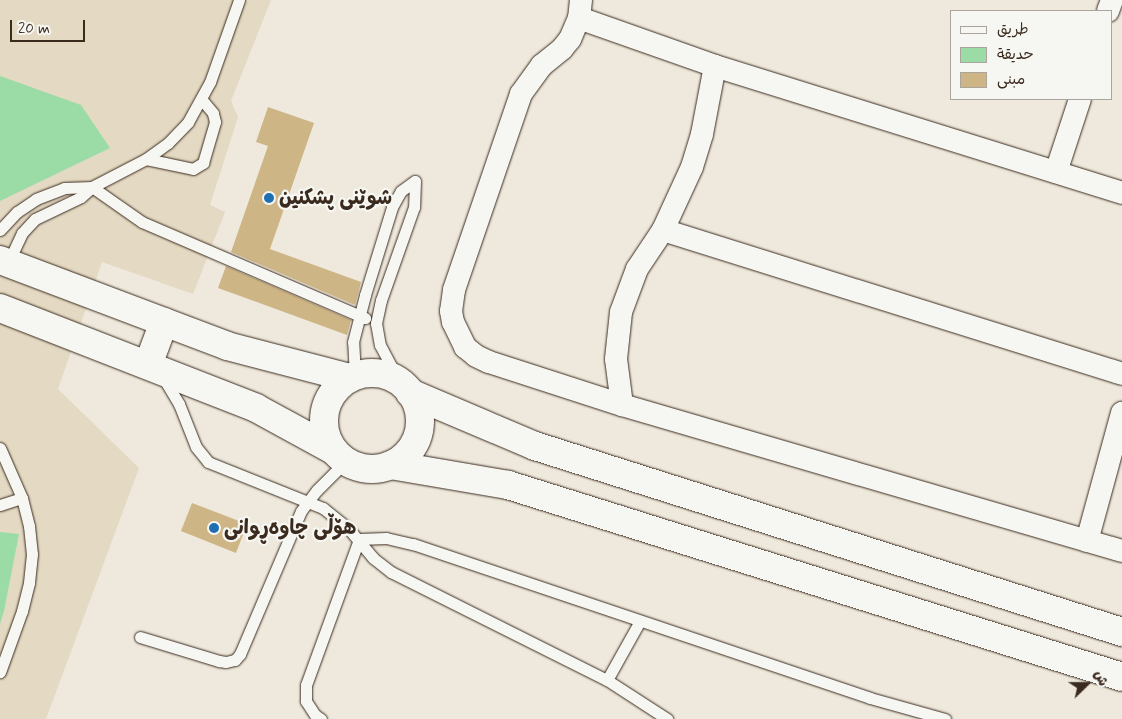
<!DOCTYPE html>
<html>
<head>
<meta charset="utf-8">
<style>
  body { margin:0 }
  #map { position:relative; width:1122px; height:719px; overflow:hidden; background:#eee9dc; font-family:Mynerve,"Playpen Sans Arabic",sans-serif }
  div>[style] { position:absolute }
  .built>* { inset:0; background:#e4d9c2 }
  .green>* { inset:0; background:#9bdca6 }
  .building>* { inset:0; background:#ceb585 }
  .roads { filter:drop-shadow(0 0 1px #3b2a1e) drop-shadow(0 0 1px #3b2a1e) }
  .service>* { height:11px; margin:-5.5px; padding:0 5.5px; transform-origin:5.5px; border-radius:5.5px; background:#f6f6f2 }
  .minor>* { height:22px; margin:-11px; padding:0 11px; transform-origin:11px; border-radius:11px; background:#f6f6f2 }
  .tertiary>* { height:28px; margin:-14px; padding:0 14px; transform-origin:14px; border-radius:14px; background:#f6f6f2 }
  .secondary>* { height:28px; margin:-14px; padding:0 14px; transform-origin:14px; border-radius:14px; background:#f6f6f2 }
  .secondary>.ring { margin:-14px; padding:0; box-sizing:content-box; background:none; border:28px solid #f6f6f2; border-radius:50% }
  .dots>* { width:14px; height:14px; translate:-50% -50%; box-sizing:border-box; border:2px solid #f6f6f2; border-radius:50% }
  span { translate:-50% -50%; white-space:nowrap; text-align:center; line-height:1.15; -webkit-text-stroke:4.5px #f6f6f2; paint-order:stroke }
  .poi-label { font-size:20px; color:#3b2a1e; font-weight:700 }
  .left { translate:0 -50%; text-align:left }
  .legend { position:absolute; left:950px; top:10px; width:162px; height:90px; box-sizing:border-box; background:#f6f6f2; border:1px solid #aba49d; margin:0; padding:6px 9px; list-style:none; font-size:15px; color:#3b2a1e }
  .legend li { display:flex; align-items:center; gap:10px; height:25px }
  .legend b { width:25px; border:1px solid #aba49d }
  .north { position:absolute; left:1062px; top:659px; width:50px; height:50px; -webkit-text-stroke:4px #f6f6f2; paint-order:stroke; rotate:68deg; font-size:14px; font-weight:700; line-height:20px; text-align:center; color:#3b2a1e }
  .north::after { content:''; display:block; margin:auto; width:18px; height:22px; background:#3b2a1e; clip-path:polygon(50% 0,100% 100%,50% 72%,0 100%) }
  .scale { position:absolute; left:10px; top:20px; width:75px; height:22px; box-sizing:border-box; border:2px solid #3b2a1e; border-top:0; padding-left:6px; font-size:15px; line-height:18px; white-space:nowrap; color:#3b2a1e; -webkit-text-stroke:4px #f6f6f2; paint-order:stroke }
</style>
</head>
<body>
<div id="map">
  <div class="built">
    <div style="clip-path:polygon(0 0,271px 0,231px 101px,238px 117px,210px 205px,225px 212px,193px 294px,102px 262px,58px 389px,139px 468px,46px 719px,0 719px)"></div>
  </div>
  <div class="green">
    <div style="clip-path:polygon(0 76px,81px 105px,110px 148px,0 201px)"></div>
    <div style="clip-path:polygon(0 532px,19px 534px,4px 611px,0 624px)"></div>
  </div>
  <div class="building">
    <div style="clip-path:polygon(268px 107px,314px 123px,270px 249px,361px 282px,355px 305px,231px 252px,268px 146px,256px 142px)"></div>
    <div style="clip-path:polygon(226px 266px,351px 320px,347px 335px,218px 288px)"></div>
    <div style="clip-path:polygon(192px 503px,247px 524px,236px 553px,181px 531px)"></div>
  </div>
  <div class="roads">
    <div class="service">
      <div style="left:146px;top:159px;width:48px;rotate:12deg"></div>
      <div style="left:193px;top:169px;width:12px;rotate:-31deg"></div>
      <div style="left:203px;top:163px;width:43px;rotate:-73.7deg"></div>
      <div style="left:215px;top:122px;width:9px;rotate:-103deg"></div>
      <div style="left:213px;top:113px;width:17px;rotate:-130deg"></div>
      <div style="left:0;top:230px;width:25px;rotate:-47deg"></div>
      <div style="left:17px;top:212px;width:23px;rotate:-34deg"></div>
      <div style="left:36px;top:199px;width:30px;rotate:-21deg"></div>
      <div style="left:64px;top:188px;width:28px;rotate:-2deg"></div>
      <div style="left:92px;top:187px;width:61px;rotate:35deg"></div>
      <div style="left:142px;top:222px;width:243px;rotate:23.3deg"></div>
      <div style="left:8px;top:263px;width:33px;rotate:-65deg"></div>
      <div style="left:22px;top:233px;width:19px;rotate:-47deg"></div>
      <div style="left:35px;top:219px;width:51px;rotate:-25.6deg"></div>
      <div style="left:81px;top:197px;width:15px;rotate:-42deg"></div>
      <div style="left:92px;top:187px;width:61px;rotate:-27.4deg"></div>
      <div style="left:146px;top:159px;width:27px;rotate:-36deg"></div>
      <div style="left:168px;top:143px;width:29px;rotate:-46deg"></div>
      <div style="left:188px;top:122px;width:46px;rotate:-61.2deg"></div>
      <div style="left:210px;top:82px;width:87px;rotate:-70.5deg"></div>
      <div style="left:355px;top:376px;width:34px;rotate:-93deg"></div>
      <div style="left:353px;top:342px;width:49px;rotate:-75.7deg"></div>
      <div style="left:365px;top:295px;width:92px;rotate:-72.9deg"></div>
      <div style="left:392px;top:207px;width:18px;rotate:-61deg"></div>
      <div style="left:401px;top:191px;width:17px;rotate:-36deg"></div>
      <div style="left:415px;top:181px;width:26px;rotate:92deg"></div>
      <div style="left:414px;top:207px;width:99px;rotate:109.5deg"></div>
      <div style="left:381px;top:300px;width:24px;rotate:102deg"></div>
      <div style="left:376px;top:323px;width:22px;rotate:80deg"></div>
      <div style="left:380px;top:345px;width:43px;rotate:62.2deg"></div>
      <div style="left:164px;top:379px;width:29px;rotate:59deg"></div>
      <div style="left:179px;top:404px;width:46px;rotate:68.4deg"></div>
      <div style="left:196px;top:447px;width:19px;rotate:51deg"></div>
      <div style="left:208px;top:462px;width:124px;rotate:21.8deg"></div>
      <div style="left:323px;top:508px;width:32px;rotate:39deg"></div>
      <div style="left:348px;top:528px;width:39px;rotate:50deg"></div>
      <div style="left:373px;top:558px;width:23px;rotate:38deg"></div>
      <div style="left:391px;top:572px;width:241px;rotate:26.6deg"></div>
      <div style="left:607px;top:680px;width:72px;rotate:33deg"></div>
      <div style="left:0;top:448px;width:55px;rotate:66.3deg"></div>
      <div style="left:22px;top:498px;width:29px;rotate:76deg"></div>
      <div style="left:29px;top:526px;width:28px;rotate:84deg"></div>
      <div style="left:32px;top:554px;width:29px;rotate:96deg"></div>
      <div style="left:29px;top:583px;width:29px;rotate:104deg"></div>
      <div style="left:22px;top:611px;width:65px;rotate:109.8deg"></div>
      <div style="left:0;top:505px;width:23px;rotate:-18deg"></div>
      <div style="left:359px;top:539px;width:27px;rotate:-2deg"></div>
      <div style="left:386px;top:538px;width:28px;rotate:13deg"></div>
      <div style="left:413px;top:544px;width:482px;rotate:18.6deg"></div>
      <div style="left:870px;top:698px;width:78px;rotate:15.6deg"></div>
      <div style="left:140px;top:637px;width:83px;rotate:16.9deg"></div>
      <div style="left:219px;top:661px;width:7px;rotate:8deg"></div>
      <div style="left:226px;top:662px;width:9px;rotate:-13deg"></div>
      <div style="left:235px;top:660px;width:8px;rotate:-50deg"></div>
      <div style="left:240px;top:654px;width:155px;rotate:-66.9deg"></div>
      <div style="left:301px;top:511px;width:26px;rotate:-53deg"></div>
      <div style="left:317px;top:490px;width:41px;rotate:-45deg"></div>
      <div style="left:607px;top:680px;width:68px;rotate:-60.8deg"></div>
      <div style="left:321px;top:719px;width:7px;rotate:-146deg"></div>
      <div style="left:315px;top:715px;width:17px;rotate:-123deg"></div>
      <div style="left:306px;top:701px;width:16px;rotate:-90deg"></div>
      <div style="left:306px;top:685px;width:155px;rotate:-70deg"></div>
    </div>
    <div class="minor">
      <div style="left:581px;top:0;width:18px;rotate:96deg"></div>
      <div style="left:579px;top:18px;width:23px;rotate:113deg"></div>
      <div style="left:570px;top:39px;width:13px;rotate:129deg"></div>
      <div style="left:562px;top:49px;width:26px;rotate:141deg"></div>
      <div style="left:542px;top:65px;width:36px;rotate:126deg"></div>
      <div style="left:521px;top:94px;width:207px;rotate:108.9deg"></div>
      <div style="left:454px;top:290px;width:21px;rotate:98deg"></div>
      <div style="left:451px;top:311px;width:11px;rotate:80deg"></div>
      <div style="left:453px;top:322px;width:28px;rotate:64deg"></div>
      <div style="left:465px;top:347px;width:14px;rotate:39deg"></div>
      <div style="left:476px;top:356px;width:14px;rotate:25deg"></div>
      <div style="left:489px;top:362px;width:140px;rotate:17.9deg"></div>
      <div style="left:622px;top:405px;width:521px;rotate:16.28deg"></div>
      <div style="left:1108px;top:11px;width:12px;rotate:-70deg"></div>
      <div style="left:579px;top:18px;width:144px;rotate:19.4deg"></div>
      <div style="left:715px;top:66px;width:426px;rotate:17.3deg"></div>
      <div style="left:1056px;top:172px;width:77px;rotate:-71.8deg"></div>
      <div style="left:663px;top:230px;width:481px;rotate:17.4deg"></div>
      <div style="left:622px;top:405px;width:46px;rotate:-97.4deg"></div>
      <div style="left:616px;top:359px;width:47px;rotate:-83.9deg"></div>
      <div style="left:621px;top:312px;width:46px;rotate:-69.6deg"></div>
      <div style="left:637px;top:269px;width:47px;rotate:-56.3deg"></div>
      <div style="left:663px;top:230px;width:69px;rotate:-65.3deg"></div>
      <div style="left:692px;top:167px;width:34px;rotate:-73deg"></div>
      <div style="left:702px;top:134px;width:69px;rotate:-79.2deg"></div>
      <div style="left:1087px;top:541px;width:133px;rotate:-74.7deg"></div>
    </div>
    <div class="tertiary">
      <div style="left:0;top:260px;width:243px;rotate:20.7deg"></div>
      <div style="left:227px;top:346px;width:127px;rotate:14.6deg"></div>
      <div style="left:0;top:308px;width:275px;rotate:21.3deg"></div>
      <div style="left:256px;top:408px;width:88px;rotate:28.6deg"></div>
      <div style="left:148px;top:365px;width:46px;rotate:-69.6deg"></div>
    </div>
    <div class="secondary">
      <div class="ring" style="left:324px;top:373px;width:68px;height:68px"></div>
      <div style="left:410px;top:393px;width:136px;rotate:23deg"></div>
      <div style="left:535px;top:446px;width:616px;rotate:17.58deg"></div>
      <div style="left:391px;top:465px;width:119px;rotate:9.7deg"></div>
      <div style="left:508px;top:485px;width:643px;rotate:17.36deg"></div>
    </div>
  </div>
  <div class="dots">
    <div style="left:269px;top:198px;background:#1f6fb2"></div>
    <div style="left:214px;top:528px;background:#1f6fb2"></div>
  </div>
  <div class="poi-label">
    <span class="left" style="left:279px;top:198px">شوێنی پشکنین</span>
    <span class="left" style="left:224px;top:528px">هۆڵی چاوەڕوانی</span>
  </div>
  <ul class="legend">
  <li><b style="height:6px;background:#f6f6f2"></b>طريق</li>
  <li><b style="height:14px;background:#9bdca6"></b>حديقة</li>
  <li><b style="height:14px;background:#ceb585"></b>مبنى</li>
  </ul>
  <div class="north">ش</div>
  <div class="scale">20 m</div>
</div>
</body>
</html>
